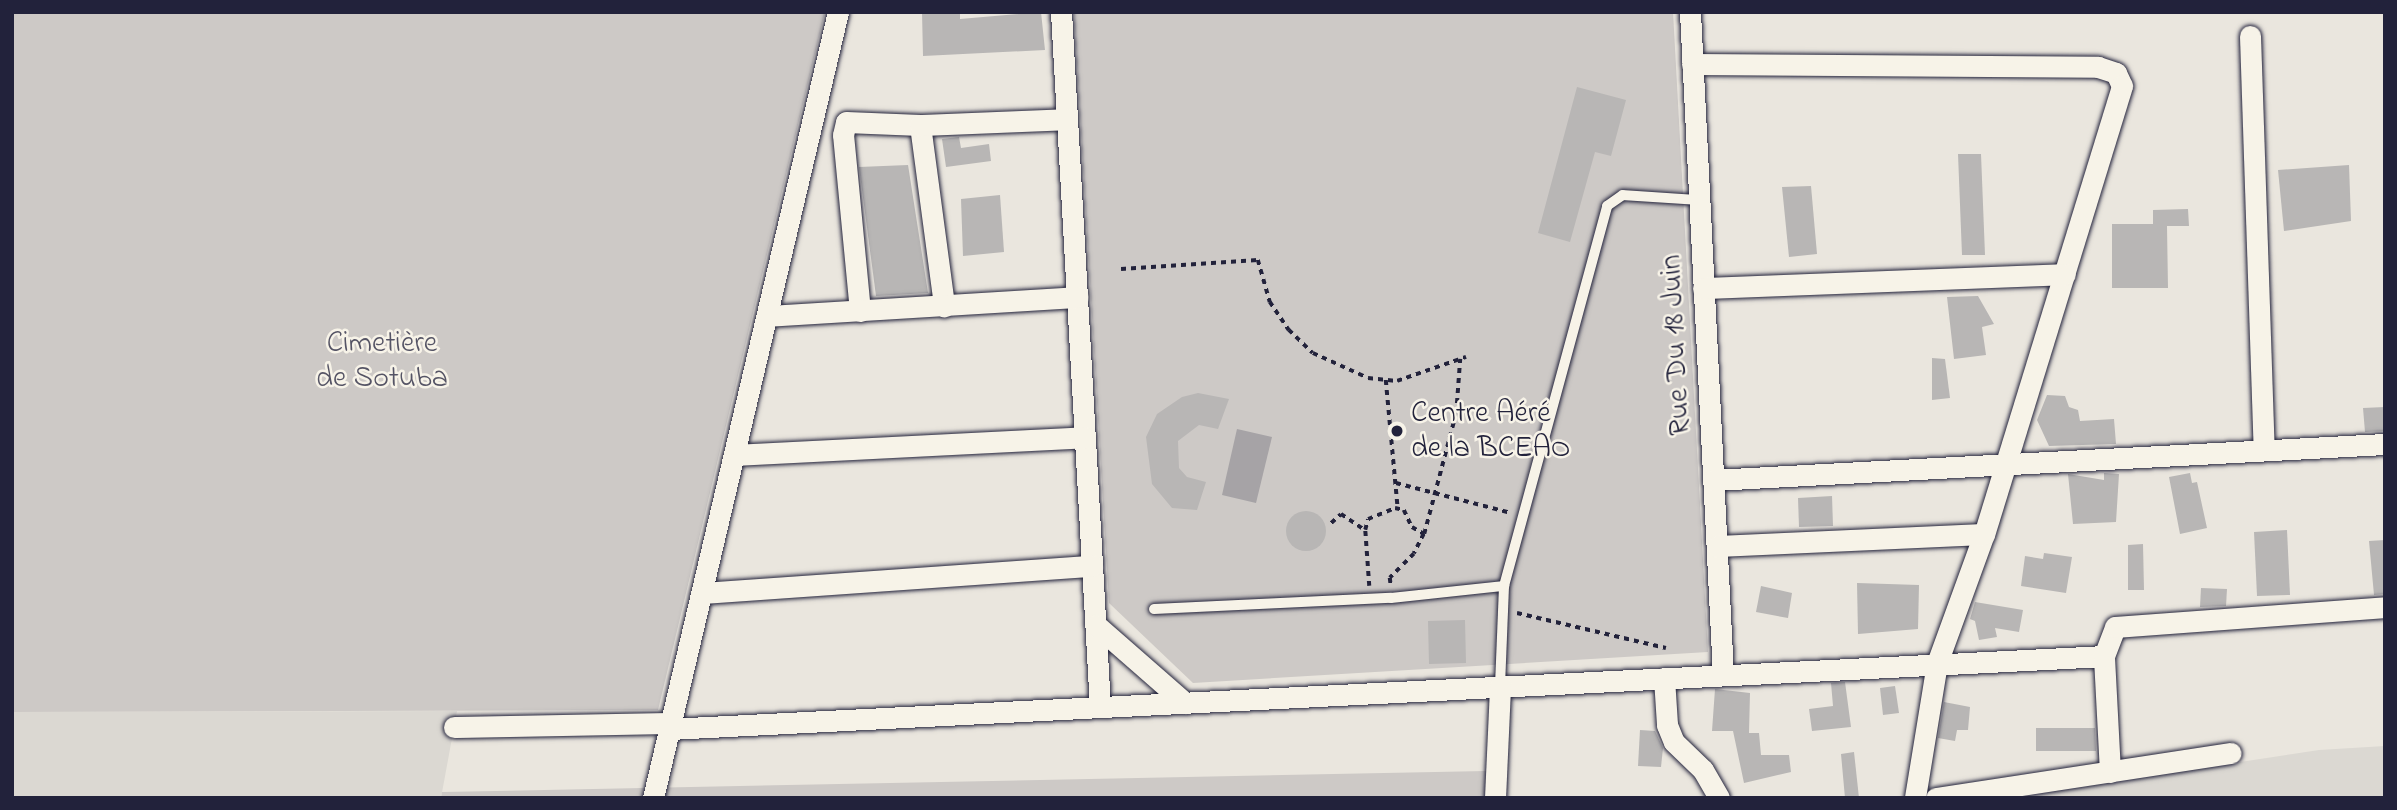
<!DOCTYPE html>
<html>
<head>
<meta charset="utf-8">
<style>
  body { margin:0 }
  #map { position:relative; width:2397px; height:810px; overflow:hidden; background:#eae6de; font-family:"Indie Flower",sans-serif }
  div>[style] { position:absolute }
  .built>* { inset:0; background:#dbd8d2 }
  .green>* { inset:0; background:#cdc9c6 }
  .water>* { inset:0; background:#a6a3a6 }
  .building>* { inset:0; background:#b8b6b5 }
  .round { border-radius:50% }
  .path>* { height:3.5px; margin-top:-1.75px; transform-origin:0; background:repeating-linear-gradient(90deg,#22223b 0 5px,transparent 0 10px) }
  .roads { filter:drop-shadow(0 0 2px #22223b) drop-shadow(0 0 2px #22223b) }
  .service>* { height:10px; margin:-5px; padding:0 5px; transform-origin:5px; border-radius:5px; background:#f7f3e8 }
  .minor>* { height:21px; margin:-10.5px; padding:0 10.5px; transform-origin:10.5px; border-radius:10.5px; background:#f7f3e8 }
  .dots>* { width:19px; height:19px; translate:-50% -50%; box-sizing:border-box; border:4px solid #f7f3e8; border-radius:50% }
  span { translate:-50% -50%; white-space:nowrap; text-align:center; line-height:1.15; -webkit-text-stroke:5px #f7f3e8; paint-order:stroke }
  .park-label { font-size:30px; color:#555465 }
  .street-label { font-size:30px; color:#22223b }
  .poi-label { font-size:30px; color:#22223b }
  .left { translate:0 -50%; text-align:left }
  .frame { position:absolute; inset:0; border:14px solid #22223b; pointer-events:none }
</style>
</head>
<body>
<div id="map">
  <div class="built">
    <div style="clip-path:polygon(457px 711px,441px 798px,12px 798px,12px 712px)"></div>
    <div style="clip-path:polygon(2385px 746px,2385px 798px,2004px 798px,2319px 750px)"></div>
  </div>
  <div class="green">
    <div style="clip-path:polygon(12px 12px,825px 12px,658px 710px,12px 712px)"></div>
    <div style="clip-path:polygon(1074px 12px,1673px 12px,1708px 652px,1193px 683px,1109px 603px)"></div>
    <div style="clip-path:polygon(1486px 771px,1486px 798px,441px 798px,442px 792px)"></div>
  </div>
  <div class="water">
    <div style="clip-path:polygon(1237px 429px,1272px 437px,1256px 503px,1222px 495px)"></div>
  </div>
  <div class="building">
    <div style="clip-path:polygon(922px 12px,960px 12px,960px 19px,1041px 12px,1045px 50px,923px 56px)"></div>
    <div style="clip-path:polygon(1577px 87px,1626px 100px,1611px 156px,1595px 152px,1570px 242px,1538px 233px)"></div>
    <div style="clip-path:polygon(959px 137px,961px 148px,989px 144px,991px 161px,946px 167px,942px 139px)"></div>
    <div style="clip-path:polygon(1958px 154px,1981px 154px,1985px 255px,1962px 255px)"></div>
    <div style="clip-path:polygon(908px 165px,928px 293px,876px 296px,859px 167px)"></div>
    <div style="clip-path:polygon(2349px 165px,2351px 221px,2284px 231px,2278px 170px)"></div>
    <div style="clip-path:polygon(1811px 186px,1817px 254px,1789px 257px,1782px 187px)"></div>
    <div style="clip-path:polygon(1000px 195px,1004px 252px,963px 256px,961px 199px)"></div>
    <div style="clip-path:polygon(2188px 209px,2189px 226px,2167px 226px,2168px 288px,2112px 288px,2112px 224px,2153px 224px,2153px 210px)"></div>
    <div style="clip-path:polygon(1978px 296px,1994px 324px,1982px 327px,1986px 355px,1954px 359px,1947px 297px)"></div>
    <div style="clip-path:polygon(1932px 358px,1945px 359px,1950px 398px,1932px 400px)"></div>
    <div style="clip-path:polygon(1198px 393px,1229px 399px,1218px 429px,1199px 425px,1178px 441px,1179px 468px,1187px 477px,1206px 482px,1197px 510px,1172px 508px,1152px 484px,1146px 437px,1157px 414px,1182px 397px)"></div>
    <div style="clip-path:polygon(2047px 395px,2065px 396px,2069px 407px,2078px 410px,2080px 421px,2114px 419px,2116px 444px,2049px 446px,2037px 420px)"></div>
    <div style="clip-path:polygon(2385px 407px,2385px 431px,2365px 432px,2363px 408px)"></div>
    <div style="clip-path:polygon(2104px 473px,2119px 474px,2116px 522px,2073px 524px,2068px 474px,2104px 480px)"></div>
    <div style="clip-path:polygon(2190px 473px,2192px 483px,2197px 482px,2207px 528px,2180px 534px,2169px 477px)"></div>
    <div style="clip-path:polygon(1832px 496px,1833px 526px,1799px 527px,1798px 498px)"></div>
    <div class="round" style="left:1286px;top:511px;width:40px;height:40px"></div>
    <div style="clip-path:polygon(2287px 530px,2290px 595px,2257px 596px,2254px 532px)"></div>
    <div style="clip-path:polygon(2385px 540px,2385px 594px,2374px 595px,2369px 541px)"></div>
    <div style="clip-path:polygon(2143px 544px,2144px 590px,2128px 590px,2128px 545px)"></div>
    <div style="clip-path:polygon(2044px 553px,2072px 557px,2066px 593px,2021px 586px,2025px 556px,2043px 559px)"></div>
    <div style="clip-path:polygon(1857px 583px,1919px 585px,1918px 629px,1858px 634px)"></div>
    <div style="clip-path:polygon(1761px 586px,1792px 593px,1788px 618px,1756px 612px)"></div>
    <div style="clip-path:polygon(2201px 588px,2227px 589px,2226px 606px,2200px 607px)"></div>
    <div style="clip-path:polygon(1975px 602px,2023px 610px,2019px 632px,1995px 628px,1997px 637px,1979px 640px,1975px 621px,1970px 619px)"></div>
    <div style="clip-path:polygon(1465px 620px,1466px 663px,1429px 664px,1428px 621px)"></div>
    <div style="clip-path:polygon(1845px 682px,1851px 727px,1812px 731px,1809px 709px,1833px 706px,1831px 683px)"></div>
    <div style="clip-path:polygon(1895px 686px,1899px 713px,1883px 715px,1880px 688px)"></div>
    <div style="clip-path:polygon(1715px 689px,1750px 693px,1749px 733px,1759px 733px,1761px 755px,1789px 755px,1791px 772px,1744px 783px,1733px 731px,1712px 731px)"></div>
    <div style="clip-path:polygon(1944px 702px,1970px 707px,1968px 730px,1957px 730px,1955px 741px,1938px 738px)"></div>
    <div style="clip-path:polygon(2036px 728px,2095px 728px,2096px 751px,2036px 751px)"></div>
    <div style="clip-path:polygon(1640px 730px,1655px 731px,1663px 748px,1661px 767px,1638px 766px)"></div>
    <div style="clip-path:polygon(1854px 752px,1859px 798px,1845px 798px,1841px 754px)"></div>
  </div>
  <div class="path">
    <div style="left:1121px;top:269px;width:137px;rotate:-3.8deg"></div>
    <div style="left:1258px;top:260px;width:44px;rotate:74.1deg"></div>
    <div style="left:1270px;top:302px;width:34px;rotate:56deg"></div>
    <div style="left:1289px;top:330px;width:33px;rotate:44deg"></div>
    <div style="left:1313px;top:353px;width:60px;rotate:24.4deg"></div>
    <div style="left:1368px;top:378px;width:29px;rotate:6deg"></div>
    <div style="left:1397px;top:381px;width:73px;rotate:-19.2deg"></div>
    <div style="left:1386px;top:380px;width:130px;rotate:84.7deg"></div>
    <div style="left:1396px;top:483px;width:119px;rotate:14.6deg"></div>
    <div style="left:1331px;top:523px;width:13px;rotate:-42deg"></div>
    <div style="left:1341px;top:514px;width:29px;rotate:34deg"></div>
    <div style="left:1424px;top:534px;width:125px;rotate:-75.2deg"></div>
    <div style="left:1456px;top:413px;width:54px;rotate:-85.8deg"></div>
    <div style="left:1369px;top:586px;width:56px;rotate:-94.1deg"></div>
    <div style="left:1365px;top:530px;width:11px;rotate:-75deg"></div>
    <div style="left:1368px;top:519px;width:29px;rotate:-22deg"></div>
    <div style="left:1395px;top:508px;width:9px;rotate:13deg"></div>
    <div style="left:1404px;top:510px;width:19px;rotate:65deg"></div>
    <div style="left:1412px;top:527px;width:14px;rotate:30deg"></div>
    <div style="left:1424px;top:534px;width:22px;rotate:117deg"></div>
    <div style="left:1414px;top:554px;width:34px;rotate:135deg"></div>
    <div style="left:1390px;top:578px;width:8px;rotate:83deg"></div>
    <div style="left:1517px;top:613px;width:153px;rotate:13.2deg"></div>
  </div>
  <div class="roads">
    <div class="service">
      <div style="left:1154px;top:609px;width:237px;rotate:-2.7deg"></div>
      <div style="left:1391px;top:598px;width:114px;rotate:-6.1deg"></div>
      <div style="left:1504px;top:586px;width:394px;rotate:-74.8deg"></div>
      <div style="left:1607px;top:206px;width:19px;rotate:-35deg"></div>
      <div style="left:1623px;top:195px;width:76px;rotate:3.8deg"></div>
      <div style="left:1500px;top:686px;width:100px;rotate:-87.7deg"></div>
    </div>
    <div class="minor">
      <div style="left:1061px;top:12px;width:696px;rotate:86.79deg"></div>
      <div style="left:1690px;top:12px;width:664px;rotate:87.15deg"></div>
      <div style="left:2250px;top:36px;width:414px;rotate:88.1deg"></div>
      <div style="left:1692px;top:64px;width:406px;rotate:0.4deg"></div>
      <div style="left:2098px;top:67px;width:19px;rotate:18deg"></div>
      <div style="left:2116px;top:73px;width:14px;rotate:65deg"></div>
      <div style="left:2122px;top:86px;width:469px;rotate:107.1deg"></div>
      <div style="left:1984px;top:534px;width:137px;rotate:110deg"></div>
      <div style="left:1937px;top:663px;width:137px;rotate:99.3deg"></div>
      <div style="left:920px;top:125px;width:183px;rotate:82.4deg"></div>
      <div style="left:1703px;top:288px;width:362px;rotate:-2.2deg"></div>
      <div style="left:860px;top:311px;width:177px;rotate:-95.5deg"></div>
      <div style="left:843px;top:135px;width:13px;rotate:-77deg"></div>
      <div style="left:846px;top:122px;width:74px;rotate:2.3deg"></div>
      <div style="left:920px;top:125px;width:147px;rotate:-2.3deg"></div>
      <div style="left:767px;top:316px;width:311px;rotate:-3.5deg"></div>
      <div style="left:734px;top:455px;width:351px;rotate:-2.9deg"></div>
      <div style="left:1713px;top:480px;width:673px;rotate:-3.07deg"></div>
      <div style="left:1717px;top:546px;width:267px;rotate:-2.6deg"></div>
      <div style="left:702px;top:593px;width:391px;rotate:-4deg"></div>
      <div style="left:1096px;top:625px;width:118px;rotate:41.2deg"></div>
      <div style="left:1664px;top:678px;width:47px;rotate:86.3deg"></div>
      <div style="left:1667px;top:725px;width:18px;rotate:68deg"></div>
      <div style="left:1674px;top:742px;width:40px;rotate:44deg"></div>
      <div style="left:1703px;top:770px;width:32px;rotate:60deg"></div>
      <div style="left:454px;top:727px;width:217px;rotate:-1.1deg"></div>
      <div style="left:669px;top:729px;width:1437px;rotate:-2.91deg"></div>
      <div style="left:2110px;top:772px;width:116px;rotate:-93deg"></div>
      <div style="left:2104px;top:656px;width:31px;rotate:-69deg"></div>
      <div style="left:2115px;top:627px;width:271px;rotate:-4.2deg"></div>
      <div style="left:653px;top:798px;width:807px;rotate:-76.76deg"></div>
      <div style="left:1495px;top:798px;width:112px;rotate:-87.4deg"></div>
      <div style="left:1936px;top:798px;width:298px;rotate:-8.7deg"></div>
    </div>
  </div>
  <div class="dots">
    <div style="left:1397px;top:431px;background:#22223b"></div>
  </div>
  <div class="park-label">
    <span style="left:382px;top:361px">Cimetière<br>de Sotuba</span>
  </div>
  <div class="street-label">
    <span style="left:1677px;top:345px;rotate:-93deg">Rue Du 18 Juin</span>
  </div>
  <div class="poi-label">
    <span class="left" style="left:1411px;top:431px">Centre Aéré<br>de la BCEAO</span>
  </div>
  <div class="frame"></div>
</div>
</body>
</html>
